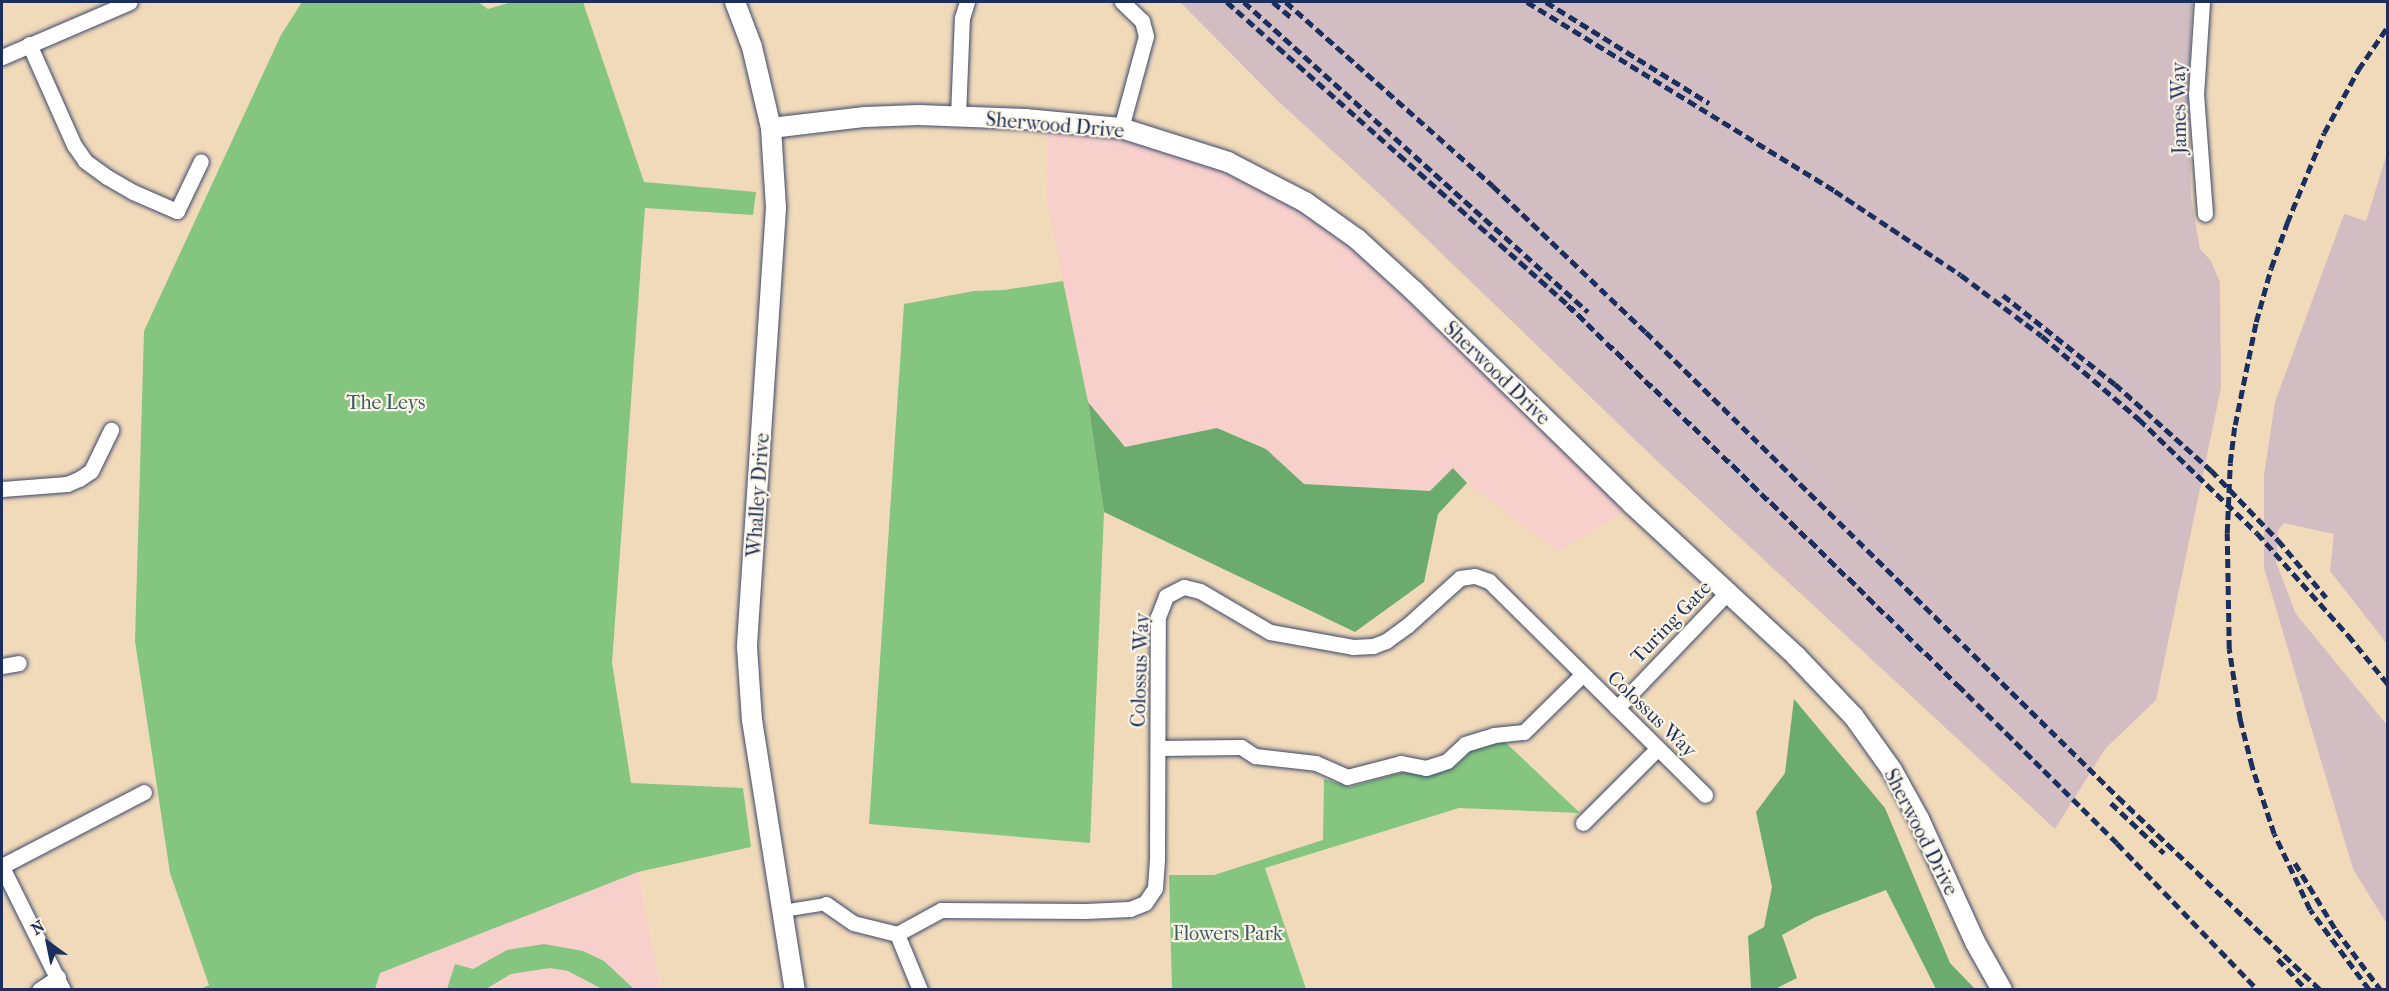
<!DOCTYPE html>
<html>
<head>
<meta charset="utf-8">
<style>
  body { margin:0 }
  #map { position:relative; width:2389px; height:991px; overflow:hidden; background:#f1daba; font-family:"IM FELL French Canon",serif }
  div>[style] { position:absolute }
  .built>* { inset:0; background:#f7d0cb }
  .industrial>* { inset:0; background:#d2bec2 }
  .green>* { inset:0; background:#84c67f }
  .forest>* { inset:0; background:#6bab6e }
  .roads { filter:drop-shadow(0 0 2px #3b496c) drop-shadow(0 0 2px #3b496c) }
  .pedestrian>* { height:12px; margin:-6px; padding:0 6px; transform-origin:6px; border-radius:6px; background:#fff }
  .minor>* { height:15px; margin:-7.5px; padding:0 7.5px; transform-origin:7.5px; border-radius:7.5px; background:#fff }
  .tertiary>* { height:20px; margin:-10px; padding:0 10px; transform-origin:10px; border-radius:10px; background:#fff }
  .rail>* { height:4.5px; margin-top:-2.25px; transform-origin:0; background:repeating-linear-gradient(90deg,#1b2f5e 0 9px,transparent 0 13.5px) }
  span { translate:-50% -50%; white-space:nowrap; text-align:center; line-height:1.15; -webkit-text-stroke:4.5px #fcf5e5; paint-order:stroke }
  .street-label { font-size:20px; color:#1b2f5e }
  .park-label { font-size:20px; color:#3a5c68 }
  .frame { position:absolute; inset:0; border:3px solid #1b2f5e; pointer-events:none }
  .north { position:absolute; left:18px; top:913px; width:60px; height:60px; -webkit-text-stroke:4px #fcf5e5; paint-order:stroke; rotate:327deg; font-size:16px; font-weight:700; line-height:24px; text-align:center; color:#1b2f5e }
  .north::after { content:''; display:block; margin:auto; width:21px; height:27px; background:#1b2f5e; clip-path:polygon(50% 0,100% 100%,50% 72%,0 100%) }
</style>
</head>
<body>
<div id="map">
  <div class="built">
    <div style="clip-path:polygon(1048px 121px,1228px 162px,1305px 202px,1632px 504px,1610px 521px,1558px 551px,1467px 483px,1454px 468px,1430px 491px,1304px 484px,1266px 449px,1217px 428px,1125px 447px,1088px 402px,1047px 201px)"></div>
    <div style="clip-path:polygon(638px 872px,660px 989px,375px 990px,380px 973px)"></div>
  </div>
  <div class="industrial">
    <div style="clip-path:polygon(1180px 2px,2192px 2px,2189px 89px,2191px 198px,2200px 249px,2211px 261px,2220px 282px,2221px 388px,2156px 700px,2105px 749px,2055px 829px,1656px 460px,1386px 200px,1278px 101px)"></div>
    <div style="clip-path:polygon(2387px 153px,2387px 644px,2330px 571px,2334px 534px,2284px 523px,2278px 530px,2276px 562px,2296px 614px,2387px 725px,2387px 924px,2353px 869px,2264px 568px,2264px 475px,2275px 402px,2344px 214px,2366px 221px)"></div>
  </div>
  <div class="green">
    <div style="clip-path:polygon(302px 2px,478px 2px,488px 9px,512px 2px,583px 2px,644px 182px,756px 192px,753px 215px,645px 208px,612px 663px,631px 783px,743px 788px,751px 847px,638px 872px,380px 973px,375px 989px,201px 989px,209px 985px,170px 873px,135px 641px,144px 331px,281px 35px)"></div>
    <div style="clip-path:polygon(1063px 281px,1088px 402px,1104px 512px,1090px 843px,869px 824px,904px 304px,974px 291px,1004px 290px)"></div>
    <div style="clip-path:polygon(1504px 741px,1580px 813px,1459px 808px,1265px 868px,1306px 989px,1172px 989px,1169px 875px,1214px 875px,1323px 840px,1324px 779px,1350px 787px,1404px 772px,1443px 772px,1457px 765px,1471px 751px)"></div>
    <div style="clip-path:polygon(544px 944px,583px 951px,604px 961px,634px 989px,602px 989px,568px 971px,550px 968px,511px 974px,486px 989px,447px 989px,455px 964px,473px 969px,507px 950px)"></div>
  </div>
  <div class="forest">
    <div style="clip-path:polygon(1088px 402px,1125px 447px,1217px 428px,1266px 449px,1304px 484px,1430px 491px,1453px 468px,1467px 483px,1438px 514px,1424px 582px,1355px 632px,1104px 512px)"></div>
    <div style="clip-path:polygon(1794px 699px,1885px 808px,1950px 963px,1975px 989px,1936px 989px,1886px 890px,1815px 917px,1782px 935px,1797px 978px,1775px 989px,1751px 989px,1748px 936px,1764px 927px,1772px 887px,1756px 812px,1785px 773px)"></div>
  </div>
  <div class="roads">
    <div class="pedestrian">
      <div style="left:783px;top:911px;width:44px;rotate:-9.2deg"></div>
    </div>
    <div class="minor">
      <div style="left:2202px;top:2px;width:92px;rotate:93.7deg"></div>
      <div style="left:2196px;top:94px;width:120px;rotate:85.7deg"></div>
      <div style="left:29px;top:44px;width:111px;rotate:66deg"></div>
      <div style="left:74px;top:145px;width:19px;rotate:55deg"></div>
      <div style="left:85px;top:161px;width:27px;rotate:36deg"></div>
      <div style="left:107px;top:177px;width:30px;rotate:30deg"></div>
      <div style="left:133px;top:192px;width:48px;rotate:23.4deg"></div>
      <div style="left:177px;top:211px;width:55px;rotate:-64.4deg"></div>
      <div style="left:2px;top:57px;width:139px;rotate:-23.3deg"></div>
      <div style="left:958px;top:116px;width:98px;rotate:-87.7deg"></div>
      <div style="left:962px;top:18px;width:17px;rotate:-73deg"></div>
      <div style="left:1121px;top:128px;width:95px;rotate:-74.8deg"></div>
      <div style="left:1146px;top:36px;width:16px;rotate:-105deg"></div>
      <div style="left:1142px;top:21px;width:28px;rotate:-136deg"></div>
      <div style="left:2px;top:489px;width:65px;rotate:-4.4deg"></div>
      <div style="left:67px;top:484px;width:13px;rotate:-23deg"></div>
      <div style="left:79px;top:479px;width:14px;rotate:-34deg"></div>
      <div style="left:91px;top:471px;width:46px;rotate:-64deg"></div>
      <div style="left:2px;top:666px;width:17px;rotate:-10deg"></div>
      <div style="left:1617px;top:708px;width:162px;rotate:-46.3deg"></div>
      <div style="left:1158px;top:748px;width:83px;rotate:-0.7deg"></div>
      <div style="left:1241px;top:747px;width:17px;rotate:33deg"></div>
      <div style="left:1255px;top:756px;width:61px;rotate:6.5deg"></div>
      <div style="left:1316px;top:763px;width:34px;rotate:24deg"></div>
      <div style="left:1347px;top:777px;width:56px;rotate:-14.5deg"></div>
      <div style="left:1401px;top:763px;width:25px;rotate:11deg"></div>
      <div style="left:1426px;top:768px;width:22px;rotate:-18deg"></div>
      <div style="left:1447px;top:761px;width:25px;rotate:-43deg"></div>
      <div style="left:1465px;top:744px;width:30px;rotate:-17deg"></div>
      <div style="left:1494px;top:735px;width:30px;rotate:-6deg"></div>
      <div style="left:1524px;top:732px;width:81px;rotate:-44.5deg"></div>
      <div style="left:1583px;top:823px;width:105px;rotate:-45deg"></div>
      <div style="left:2px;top:866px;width:160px;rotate:-27.5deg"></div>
      <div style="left:2px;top:867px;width:137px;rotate:63.6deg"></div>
      <div style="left:826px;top:904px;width:33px;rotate:35deg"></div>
      <div style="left:853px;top:923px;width:45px;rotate:14deg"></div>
      <div style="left:897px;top:934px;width:61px;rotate:67.7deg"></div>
      <div style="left:897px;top:934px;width:50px;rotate:-28.6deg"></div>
      <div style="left:941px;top:910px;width:144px;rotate:0.4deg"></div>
      <div style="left:1085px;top:911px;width:45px;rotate:-2.5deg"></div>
      <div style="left:1130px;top:909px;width:16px;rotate:-22deg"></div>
      <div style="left:1145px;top:903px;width:18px;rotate:-56deg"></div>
      <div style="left:1155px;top:888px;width:29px;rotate:-86deg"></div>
      <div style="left:1157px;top:859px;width:242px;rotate:-89.8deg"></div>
      <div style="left:1158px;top:617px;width:22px;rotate:-69deg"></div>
      <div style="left:1166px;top:596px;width:20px;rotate:-27deg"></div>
      <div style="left:1184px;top:587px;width:16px;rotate:14deg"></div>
      <div style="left:1200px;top:591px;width:81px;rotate:30.4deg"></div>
      <div style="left:1270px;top:632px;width:84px;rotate:10.2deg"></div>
      <div style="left:1353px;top:647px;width:20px;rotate:-3deg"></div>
      <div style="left:1373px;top:646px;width:14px;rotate:-21deg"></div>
      <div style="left:1386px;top:641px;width:27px;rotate:-36deg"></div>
      <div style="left:1408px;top:625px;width:70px;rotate:-42.1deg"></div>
      <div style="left:1460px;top:578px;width:15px;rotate:-8deg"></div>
      <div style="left:1475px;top:576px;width:15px;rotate:20deg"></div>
      <div style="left:1489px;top:581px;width:304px;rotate:44.7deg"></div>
      <div style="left:39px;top:990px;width:23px;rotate:-34deg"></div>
    </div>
    <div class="tertiary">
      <div style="left:735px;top:2px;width:48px;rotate:69.3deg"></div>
      <div style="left:752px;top:47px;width:83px;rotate:76.8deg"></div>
      <div style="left:771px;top:128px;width:80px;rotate:86.4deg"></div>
      <div style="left:776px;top:208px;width:440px;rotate:93.8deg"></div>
      <div style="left:747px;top:647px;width:73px;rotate:86.1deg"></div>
      <div style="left:752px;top:720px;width:273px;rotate:81deg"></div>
      <div style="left:771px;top:128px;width:95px;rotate:-6.7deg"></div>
      <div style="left:865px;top:117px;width:53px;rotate:-2.2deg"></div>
      <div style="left:918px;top:115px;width:107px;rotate:2.1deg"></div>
      <div style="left:1025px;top:119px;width:96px;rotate:5.4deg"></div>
      <div style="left:1121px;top:128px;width:112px;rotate:17.6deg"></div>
      <div style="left:1228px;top:162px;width:87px;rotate:27.5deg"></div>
      <div style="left:1305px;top:202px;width:64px;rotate:35.4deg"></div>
      <div style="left:1357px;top:239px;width:77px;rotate:42.4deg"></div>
      <div style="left:1414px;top:291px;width:305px;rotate:44.3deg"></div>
      <div style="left:1632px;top:504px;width:224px;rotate:42.8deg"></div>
      <div style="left:1796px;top:656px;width:84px;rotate:46.4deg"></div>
      <div style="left:1854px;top:717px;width:65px;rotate:54.4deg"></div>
      <div style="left:1892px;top:770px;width:56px;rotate:61.1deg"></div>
      <div style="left:1919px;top:819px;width:135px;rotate:65.5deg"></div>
      <div style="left:1975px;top:942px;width:55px;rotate:60.6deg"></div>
    </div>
  </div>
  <div class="rail">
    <div style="left:1227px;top:2px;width:456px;rotate:41.6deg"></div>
    <div style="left:1568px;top:305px;width:545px;rotate:44.26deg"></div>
    <div style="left:1958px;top:685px;width:224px;rotate:44.8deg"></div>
    <div style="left:2117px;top:843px;width:204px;rotate:46.2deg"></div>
    <div style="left:1244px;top:2px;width:463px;rotate:42deg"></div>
    <div style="left:1273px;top:2px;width:23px;rotate:40deg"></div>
    <div style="left:1286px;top:2px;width:277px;rotate:41.6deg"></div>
    <div style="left:1493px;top:186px;width:211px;rotate:43.7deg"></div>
    <div style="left:1646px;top:332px;width:663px;rotate:44.57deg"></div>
    <div style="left:2118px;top:797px;width:280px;rotate:43.6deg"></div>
    <div style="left:1527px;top:2px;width:361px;rotate:31.5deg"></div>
    <div style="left:1835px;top:191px;width:151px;rotate:33.7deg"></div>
    <div style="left:1961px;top:275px;width:101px;rotate:37deg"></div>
    <div style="left:2042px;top:336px;width:128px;rotate:40.6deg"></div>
    <div style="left:2139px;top:419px;width:164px;rotate:44deg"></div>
    <div style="left:2257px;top:533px;width:137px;rotate:48.3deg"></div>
    <div style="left:2348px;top:635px;width:63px;rotate:50.8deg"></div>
    <div style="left:1546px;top:2px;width:192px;rotate:31.8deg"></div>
    <div style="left:2003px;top:295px;width:143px;rotate:38.5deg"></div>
    <div style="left:2115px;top:384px;width:129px;rotate:41.9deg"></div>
    <div style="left:2211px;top:470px;width:97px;rotate:46.3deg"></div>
    <div style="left:2278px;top:540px;width:75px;rotate:49.9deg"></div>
    <div style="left:2111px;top:803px;width:73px;rotate:43.3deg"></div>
    <div style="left:2295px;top:863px;width:79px;rotate:58.5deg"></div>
    <div style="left:2336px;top:930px;width:75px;rotate:53.1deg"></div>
    <div style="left:2278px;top:959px;width:42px;rotate:46.9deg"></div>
    <div style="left:2369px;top:990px;width:99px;rotate:-126.4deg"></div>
    <div style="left:2310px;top:910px;width:84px;rotate:-115.3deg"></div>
    <div style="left:2274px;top:834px;width:71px;rotate:-108.2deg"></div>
    <div style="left:2252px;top:767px;width:49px;rotate:-104.3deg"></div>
    <div style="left:2240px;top:720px;width:72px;rotate:-98.8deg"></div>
    <div style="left:2229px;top:649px;width:116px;rotate:-91deg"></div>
    <div style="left:2227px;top:533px;width:70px;rotate:-87.5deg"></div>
    <div style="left:2230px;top:463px;width:38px;rotate:-83deg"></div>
    <div style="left:2235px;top:425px;width:105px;rotate:-78.5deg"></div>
    <div style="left:2256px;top:322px;width:56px;rotate:-74.5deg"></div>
    <div style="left:2271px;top:268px;width:48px;rotate:-70.4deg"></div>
    <div style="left:2287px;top:223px;width:97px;rotate:-67.7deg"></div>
    <div style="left:2324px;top:133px;width:72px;rotate:-61.6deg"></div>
    <div style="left:2358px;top:70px;width:53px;rotate:-55.7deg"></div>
  </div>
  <div class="street-label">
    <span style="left:2179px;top:108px;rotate:-91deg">James Way</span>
    <span style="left:1055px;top:125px;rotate:5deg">Sherwood Drive</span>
    <span style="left:1497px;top:373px;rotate:44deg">Sherwood Drive</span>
    <span style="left:758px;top:495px;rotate:-86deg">Whalley Drive</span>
    <span style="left:1671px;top:622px;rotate:-46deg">Turing Gate</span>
    <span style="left:1140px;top:670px;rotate:-88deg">Colossus Way</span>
    <span style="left:1652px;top:714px;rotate:44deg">Colossus Way</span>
    <span style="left:1921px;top:832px;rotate:63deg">Sherwood Drive</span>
  </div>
  <div class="park-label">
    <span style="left:386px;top:402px">The Leys</span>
    <span style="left:1228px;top:933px">Flowers Park</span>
  </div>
  <div class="frame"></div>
  <div class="north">N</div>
</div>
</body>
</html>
